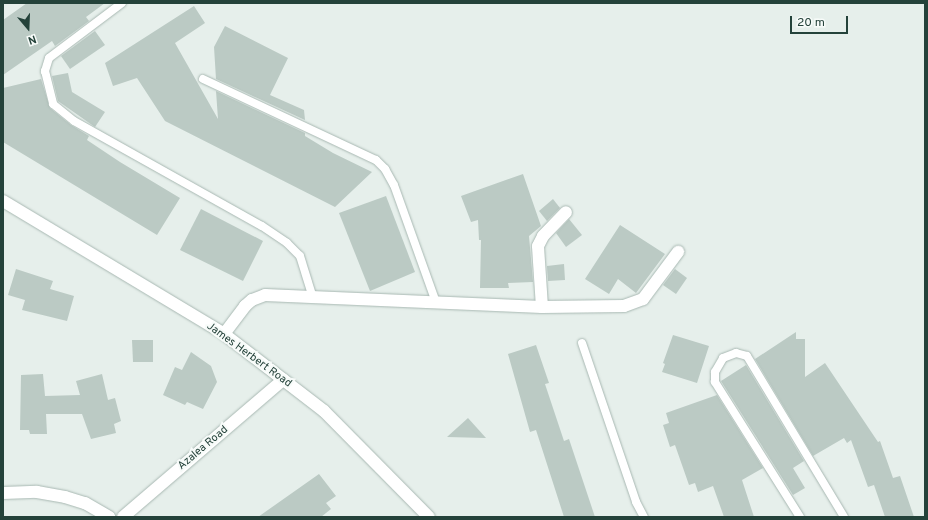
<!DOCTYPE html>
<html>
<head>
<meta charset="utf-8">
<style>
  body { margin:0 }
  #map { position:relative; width:928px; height:520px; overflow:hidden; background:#e6efeb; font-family:Overpass,sans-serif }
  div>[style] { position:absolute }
  .building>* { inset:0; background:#bbcac4 }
  .roads { filter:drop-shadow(0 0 1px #a8b8b2) drop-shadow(0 0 1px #a8b8b2) }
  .service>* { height:8px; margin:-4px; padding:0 4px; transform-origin:4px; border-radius:4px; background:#fff }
  .minor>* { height:12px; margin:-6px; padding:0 6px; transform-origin:6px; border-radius:6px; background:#fff }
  span { translate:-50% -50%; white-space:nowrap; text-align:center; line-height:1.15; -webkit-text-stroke:4px #f7fbf9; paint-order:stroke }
  .street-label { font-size:11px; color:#24423a }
  .frame { position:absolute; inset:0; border:4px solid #24423a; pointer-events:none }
  .north { position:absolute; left:8px; top:8px; width:40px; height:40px; -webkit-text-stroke:3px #f7fbf9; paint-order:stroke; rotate:161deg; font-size:11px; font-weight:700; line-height:16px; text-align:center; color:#24423a }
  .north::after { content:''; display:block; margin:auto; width:14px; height:18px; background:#24423a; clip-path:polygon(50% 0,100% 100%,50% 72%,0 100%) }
  .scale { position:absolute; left:790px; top:16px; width:58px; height:18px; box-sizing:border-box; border:2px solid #24423a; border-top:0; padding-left:5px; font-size:12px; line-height:14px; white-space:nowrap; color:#24423a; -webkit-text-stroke:3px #f7fbf9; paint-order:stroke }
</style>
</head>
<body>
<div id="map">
  <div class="building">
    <div style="clip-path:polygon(27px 3px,105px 3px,86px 17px,89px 21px,55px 46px,52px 41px,3px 75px,3px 20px)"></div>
    <div style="clip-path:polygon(194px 6px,205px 23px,175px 43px,218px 119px,216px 91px,305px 133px,305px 136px,333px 153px,372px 172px,335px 207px,165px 121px,137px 78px,113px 86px,105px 63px)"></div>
    <div style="clip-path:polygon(225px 26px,288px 58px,270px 95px,304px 110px,305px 120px,216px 79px,214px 47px)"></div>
    <div style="clip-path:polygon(95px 31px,105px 45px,70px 69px,61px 56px)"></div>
    <div style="clip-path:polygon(68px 73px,72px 92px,105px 112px,95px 127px,58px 101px,52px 76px)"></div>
    <div style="clip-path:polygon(41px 79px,50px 108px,71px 125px,89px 136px,87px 140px,120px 162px,180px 198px,157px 235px,3px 142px,3px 88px)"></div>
    <div style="clip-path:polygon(523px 174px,541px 226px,529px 236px,533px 282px,508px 283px,509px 288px,480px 288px,481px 240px,479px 240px,478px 220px,471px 222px,461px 196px)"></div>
    <div style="clip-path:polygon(386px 196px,415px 272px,370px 291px,339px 213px)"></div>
    <div style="clip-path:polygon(553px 199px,560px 208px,547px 221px,539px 211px)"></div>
    <div style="clip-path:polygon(201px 209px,263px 241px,243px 281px,180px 250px)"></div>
    <div style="clip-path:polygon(569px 219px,582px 235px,566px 247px,556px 233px)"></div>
    <div style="clip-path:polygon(620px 225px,665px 254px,636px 293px,618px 279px,609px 294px,585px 279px)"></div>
    <div style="clip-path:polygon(564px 264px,565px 280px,548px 281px,547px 266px)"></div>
    <div style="clip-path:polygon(16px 269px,53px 281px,50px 289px,74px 296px,67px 321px,22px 310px,25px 300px,8px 295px)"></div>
    <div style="clip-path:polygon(675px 269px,687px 278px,676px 294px,663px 285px)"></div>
    <div style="clip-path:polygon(796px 332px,796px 339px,805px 339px,805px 377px,825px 363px,878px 442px,880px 441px,893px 478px,900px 476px,914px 517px,885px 517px,874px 485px,868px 487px,851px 440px,847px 443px,844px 438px,813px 456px,755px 359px)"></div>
    <div style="clip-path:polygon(673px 335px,709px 346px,697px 383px,662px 372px,665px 364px,663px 363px)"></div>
    <div style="clip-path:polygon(132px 340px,153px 340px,153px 362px,133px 362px)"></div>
    <div style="clip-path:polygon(536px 345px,549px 383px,545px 384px,564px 441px,569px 439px,595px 517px,564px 517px,536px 430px,530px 432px,508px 354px)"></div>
    <div style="clip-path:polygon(191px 352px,211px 366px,217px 382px,203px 409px,187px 402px,185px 405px,163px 395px,175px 367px,182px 370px)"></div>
    <div style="clip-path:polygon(746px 365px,804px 461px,793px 468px,805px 488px,793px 495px,721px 381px)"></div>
    <div style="clip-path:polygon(43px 374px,45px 396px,80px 395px,76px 381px,102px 374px,108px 400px,115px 398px,121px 421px,114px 424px,116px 433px,91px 439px,82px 414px,46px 414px,47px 434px,30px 434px,29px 430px,20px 430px,21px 375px)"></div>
    <div style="clip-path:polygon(717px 395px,763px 468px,742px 480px,754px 517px,724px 517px,713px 486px,698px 492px,695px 483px,689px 485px,675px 445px,670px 447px,663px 425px,669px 423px,666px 413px)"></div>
    <div style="clip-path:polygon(468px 418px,486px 438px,447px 437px)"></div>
    <div style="clip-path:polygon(319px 474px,336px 496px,326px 503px,331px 509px,321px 517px,258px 517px)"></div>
  </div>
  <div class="roads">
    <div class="service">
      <div style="left:122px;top:3px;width:91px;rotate:143deg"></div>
      <div style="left:49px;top:58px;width:14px;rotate:107deg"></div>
      <div style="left:45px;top:71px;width:34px;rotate:76deg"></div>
      <div style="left:53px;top:104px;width:27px;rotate:39deg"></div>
      <div style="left:74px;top:121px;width:215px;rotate:29.2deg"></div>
      <div style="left:262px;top:226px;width:30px;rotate:34deg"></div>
      <div style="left:287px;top:243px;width:18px;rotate:45deg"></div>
      <div style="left:300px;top:256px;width:44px;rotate:72.8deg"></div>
      <div style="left:203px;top:79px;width:191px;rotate:25.1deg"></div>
      <div style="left:376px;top:160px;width:13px;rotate:45deg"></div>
      <div style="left:385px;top:169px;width:18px;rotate:61deg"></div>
      <div style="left:394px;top:185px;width:124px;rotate:70.3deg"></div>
      <div style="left:582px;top:343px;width:168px;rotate:71.2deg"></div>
      <div style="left:636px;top:502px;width:17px;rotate:62deg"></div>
      <div style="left:800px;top:517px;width:160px;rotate:-122.2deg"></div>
      <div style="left:715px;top:382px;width:10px;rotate:-90deg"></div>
      <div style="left:715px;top:372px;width:16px;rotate:-60deg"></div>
      <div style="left:723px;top:358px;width:14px;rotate:-21deg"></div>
      <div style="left:736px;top:353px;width:11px;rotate:15deg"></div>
      <div style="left:747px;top:356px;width:188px;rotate:58.9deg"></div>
    </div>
    <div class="minor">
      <div style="left:3px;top:201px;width:258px;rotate:31deg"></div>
      <div style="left:224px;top:334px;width:126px;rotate:37.6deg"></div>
      <div style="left:324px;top:411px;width:149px;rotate:45.3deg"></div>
      <div style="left:542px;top:307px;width:61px;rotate:-93.8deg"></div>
      <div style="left:538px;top:246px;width:11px;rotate:-63deg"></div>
      <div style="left:543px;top:236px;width:33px;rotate:-46deg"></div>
      <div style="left:224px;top:334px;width:35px;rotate:-53deg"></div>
      <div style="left:245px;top:306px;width:9px;rotate:-41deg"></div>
      <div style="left:252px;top:300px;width:14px;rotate:-21deg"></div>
      <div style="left:265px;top:295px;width:277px;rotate:2.5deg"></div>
      <div style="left:542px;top:307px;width:82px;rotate:-0.7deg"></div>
      <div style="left:624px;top:306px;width:20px;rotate:-20deg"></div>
      <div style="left:643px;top:299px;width:59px;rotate:-53.3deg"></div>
      <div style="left:3px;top:493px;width:34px;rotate:-2deg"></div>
      <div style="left:37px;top:492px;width:28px;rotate:10deg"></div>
      <div style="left:65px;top:497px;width:21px;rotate:17deg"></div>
      <div style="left:85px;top:503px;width:28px;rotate:30deg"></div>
      <div style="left:123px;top:517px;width:211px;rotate:-40.6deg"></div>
    </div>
  </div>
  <div class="street-label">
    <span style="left:249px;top:355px;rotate:36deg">James Herbert Road</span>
    <span style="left:203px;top:448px;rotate:-40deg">Azalea Road</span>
  </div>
  <div class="frame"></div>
  <div class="north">N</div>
  <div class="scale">20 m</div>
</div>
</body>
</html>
